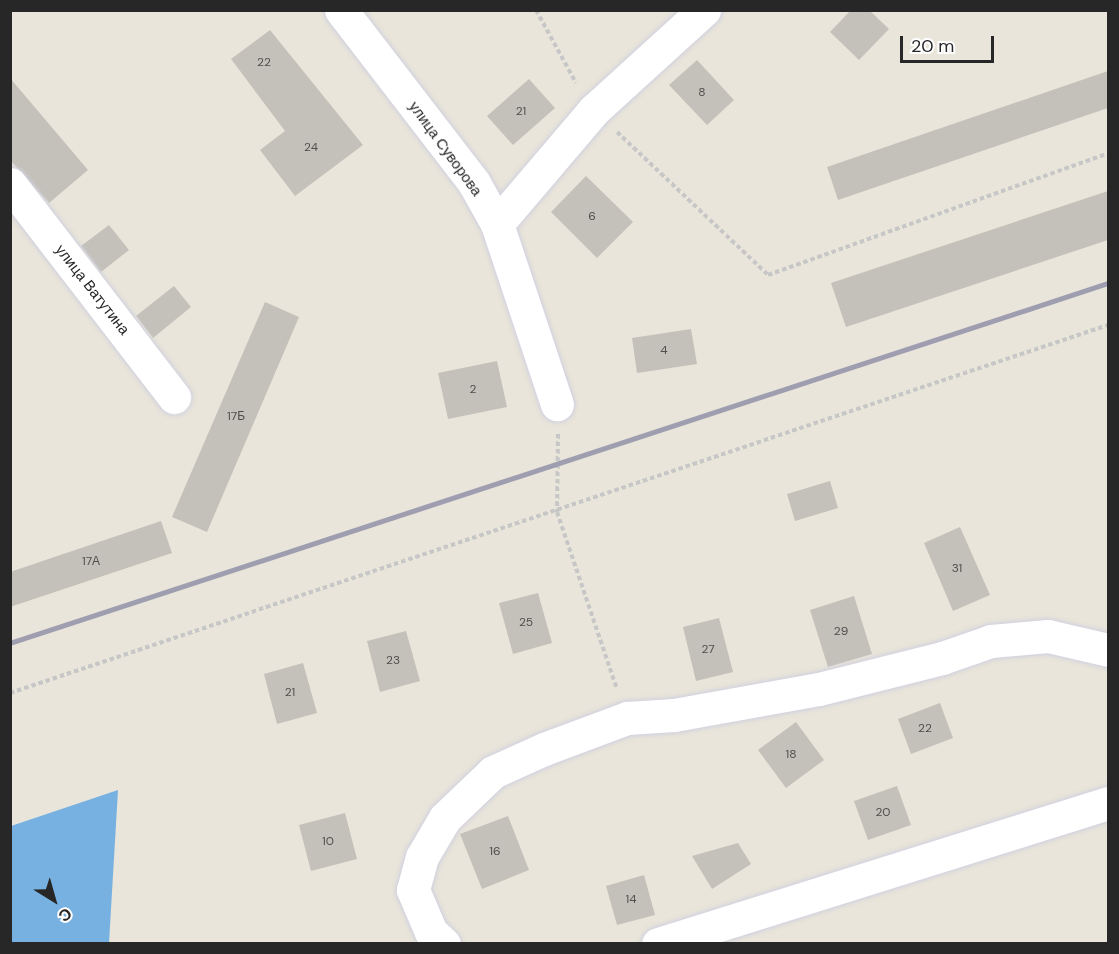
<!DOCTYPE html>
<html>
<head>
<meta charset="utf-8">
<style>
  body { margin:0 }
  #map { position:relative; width:1119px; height:954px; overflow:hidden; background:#e9e5da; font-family:"DM Sans",sans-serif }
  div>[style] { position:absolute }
  .water>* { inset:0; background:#77b1e1 }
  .building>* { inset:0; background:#c4c1ba }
  .path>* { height:4px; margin-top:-2px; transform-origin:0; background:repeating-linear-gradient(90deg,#c7c7c7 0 4.5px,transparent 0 7.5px) }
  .roads { filter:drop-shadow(0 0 2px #d0d0df) drop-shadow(0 0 2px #d0d0df) }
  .minor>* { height:33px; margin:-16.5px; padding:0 16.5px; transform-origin:16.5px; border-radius:16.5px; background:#fff }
  .rail>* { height:4.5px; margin:-2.25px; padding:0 2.25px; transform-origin:2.25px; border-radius:2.25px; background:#9f9eb0 }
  span { translate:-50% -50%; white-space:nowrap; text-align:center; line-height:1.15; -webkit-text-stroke:6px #fff; paint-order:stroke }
  .number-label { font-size:12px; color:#4e4e4c }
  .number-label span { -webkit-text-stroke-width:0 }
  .street-label { font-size:15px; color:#272727 }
  .frame { position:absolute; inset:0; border:12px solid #272727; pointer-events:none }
  .north { position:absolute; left:24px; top:870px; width:60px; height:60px; -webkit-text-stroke:4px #fff; paint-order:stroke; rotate:143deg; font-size:16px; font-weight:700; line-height:24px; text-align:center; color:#272727 }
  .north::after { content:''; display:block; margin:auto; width:21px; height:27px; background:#272727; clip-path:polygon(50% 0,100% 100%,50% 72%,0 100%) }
  .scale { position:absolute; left:900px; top:36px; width:94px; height:27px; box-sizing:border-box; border:3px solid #272727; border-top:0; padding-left:8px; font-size:18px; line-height:21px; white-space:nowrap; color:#272727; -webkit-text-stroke:4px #fff; paint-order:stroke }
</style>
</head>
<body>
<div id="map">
  <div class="water">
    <div style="clip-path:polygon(118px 790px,109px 943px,11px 943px,11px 826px)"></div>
  </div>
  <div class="building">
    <div style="clip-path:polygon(851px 10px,869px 10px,889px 29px,859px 60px,830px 32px)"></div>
    <div style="clip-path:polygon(270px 30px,363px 145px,295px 196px,260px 150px,285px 131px,231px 59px)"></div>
    <div style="clip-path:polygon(697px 60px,734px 100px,707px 125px,669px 85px)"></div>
    <div style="clip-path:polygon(1108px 71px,1108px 108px,838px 200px,827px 167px)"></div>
    <div style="clip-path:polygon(10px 78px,88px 170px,49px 203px,10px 160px)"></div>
    <div style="clip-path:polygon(529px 79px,555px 108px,513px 145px,487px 116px)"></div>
    <div style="clip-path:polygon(586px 176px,633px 222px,597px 258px,551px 212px)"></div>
    <div style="clip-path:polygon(1108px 191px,1108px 240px,846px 327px,831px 283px)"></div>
    <div style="clip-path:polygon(109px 225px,129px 250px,101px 272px,81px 246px)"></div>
    <div style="clip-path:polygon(174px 286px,191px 307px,153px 338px,136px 316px)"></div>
    <div style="clip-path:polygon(265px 302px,299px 317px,207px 532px,172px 517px)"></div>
    <div style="clip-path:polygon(691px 329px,697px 364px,637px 373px,632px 338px)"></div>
    <div style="clip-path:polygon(497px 361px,507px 407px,448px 419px,438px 373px)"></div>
    <div style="clip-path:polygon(830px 481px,838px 508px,795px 521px,787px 494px)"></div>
    <div style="clip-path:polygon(161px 521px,172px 553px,10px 607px,10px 572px)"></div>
    <div style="clip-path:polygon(960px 527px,990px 595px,953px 611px,924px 543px)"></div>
    <div style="clip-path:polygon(538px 593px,552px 643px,513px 654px,499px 603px)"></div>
    <div style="clip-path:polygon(854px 596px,872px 654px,828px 667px,810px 610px)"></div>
    <div style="clip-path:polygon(719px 618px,733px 672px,696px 681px,683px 627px)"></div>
    <div style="clip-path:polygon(406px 631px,420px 681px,380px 692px,367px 641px)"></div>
    <div style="clip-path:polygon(303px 663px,317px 713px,277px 724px,264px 674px)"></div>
    <div style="clip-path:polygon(940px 703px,953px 738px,911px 754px,898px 719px)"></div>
    <div style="clip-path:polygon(796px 722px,824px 760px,786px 788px,758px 750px)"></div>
    <div style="clip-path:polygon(897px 786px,911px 825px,868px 840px,854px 801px)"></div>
    <div style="clip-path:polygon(345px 813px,357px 859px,311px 871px,299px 825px)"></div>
    <div style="clip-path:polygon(508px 816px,529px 870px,482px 889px,460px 834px)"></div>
    <div style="clip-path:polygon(738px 843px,751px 864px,712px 889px,692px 856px)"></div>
    <div style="clip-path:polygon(644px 875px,655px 915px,617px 925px,606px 886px)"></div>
  </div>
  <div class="path">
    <div style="left:536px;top:10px;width:83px;rotate:61.3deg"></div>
    <div style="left:617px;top:132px;width:208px;rotate:43.4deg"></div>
    <div style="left:768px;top:275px;width:361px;rotate:-19.7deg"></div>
    <div style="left:558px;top:434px;width:78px;rotate:90.7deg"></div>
    <div style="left:557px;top:512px;width:187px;rotate:71.3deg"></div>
    <div style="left:10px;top:693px;width:1158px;rotate:-18.53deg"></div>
  </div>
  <div class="roads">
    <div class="minor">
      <div style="left:341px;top:10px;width:218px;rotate:52.4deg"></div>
      <div style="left:474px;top:183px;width:47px;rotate:60.7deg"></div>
      <div style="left:497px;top:224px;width:190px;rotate:71.6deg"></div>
      <div style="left:10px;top:184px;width:269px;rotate:52.4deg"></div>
      <div style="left:497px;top:224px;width:150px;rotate:-49.6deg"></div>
      <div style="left:594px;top:110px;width:149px;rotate:-42.3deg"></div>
      <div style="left:444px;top:944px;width:18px;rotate:-137deg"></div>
      <div style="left:431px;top:932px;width:46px;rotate:-113.2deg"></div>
      <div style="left:413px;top:890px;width:34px;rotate:-75deg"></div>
      <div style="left:422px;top:857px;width:45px;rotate:-59.5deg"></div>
      <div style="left:445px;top:818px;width:66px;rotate:-43.8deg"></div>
      <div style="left:493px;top:772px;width:56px;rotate:-24.3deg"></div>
      <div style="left:544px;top:749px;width:89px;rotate:-20.5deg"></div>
      <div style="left:627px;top:718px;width:47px;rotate:-3.7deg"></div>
      <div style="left:674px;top:715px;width:147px;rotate:-10.2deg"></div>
      <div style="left:819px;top:689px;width:127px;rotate:-14.1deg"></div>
      <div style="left:942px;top:658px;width:52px;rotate:-19.1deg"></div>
      <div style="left:991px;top:641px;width:57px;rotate:-5deg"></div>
      <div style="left:1048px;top:636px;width:62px;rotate:13.1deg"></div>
      <div style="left:658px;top:944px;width:472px;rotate:-17.4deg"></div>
    </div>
  </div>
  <div class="rail">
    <div style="left:10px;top:643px;width:1156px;rotate:-18.15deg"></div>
  </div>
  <div class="number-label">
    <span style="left:264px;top:63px">22</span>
    <span style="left:702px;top:93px">8</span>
    <span style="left:521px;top:112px">21</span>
    <span style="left:311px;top:148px">24</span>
    <span style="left:592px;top:217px">6</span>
    <span style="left:664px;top:351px">4</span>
    <span style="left:473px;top:390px">2</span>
    <span style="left:236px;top:417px">17Б</span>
    <span style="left:91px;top:562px">17А</span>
    <span style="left:957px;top:569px">31</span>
    <span style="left:526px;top:623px">25</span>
    <span style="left:841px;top:632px">29</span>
    <span style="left:708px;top:650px">27</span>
    <span style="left:393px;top:661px">23</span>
    <span style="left:290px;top:693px">21</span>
    <span style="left:925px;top:729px">22</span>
    <span style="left:791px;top:755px">18</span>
    <span style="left:883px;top:813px">20</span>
    <span style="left:328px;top:842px">10</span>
    <span style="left:495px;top:852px">16</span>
    <span style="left:631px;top:900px">14</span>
  </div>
  <div class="street-label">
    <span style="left:445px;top:149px;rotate:54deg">улица Суворова</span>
    <span style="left:92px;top:290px;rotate:52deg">улица Ватутина</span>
  </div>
  <div class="frame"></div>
  <div class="north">С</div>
  <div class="scale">20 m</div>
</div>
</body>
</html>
